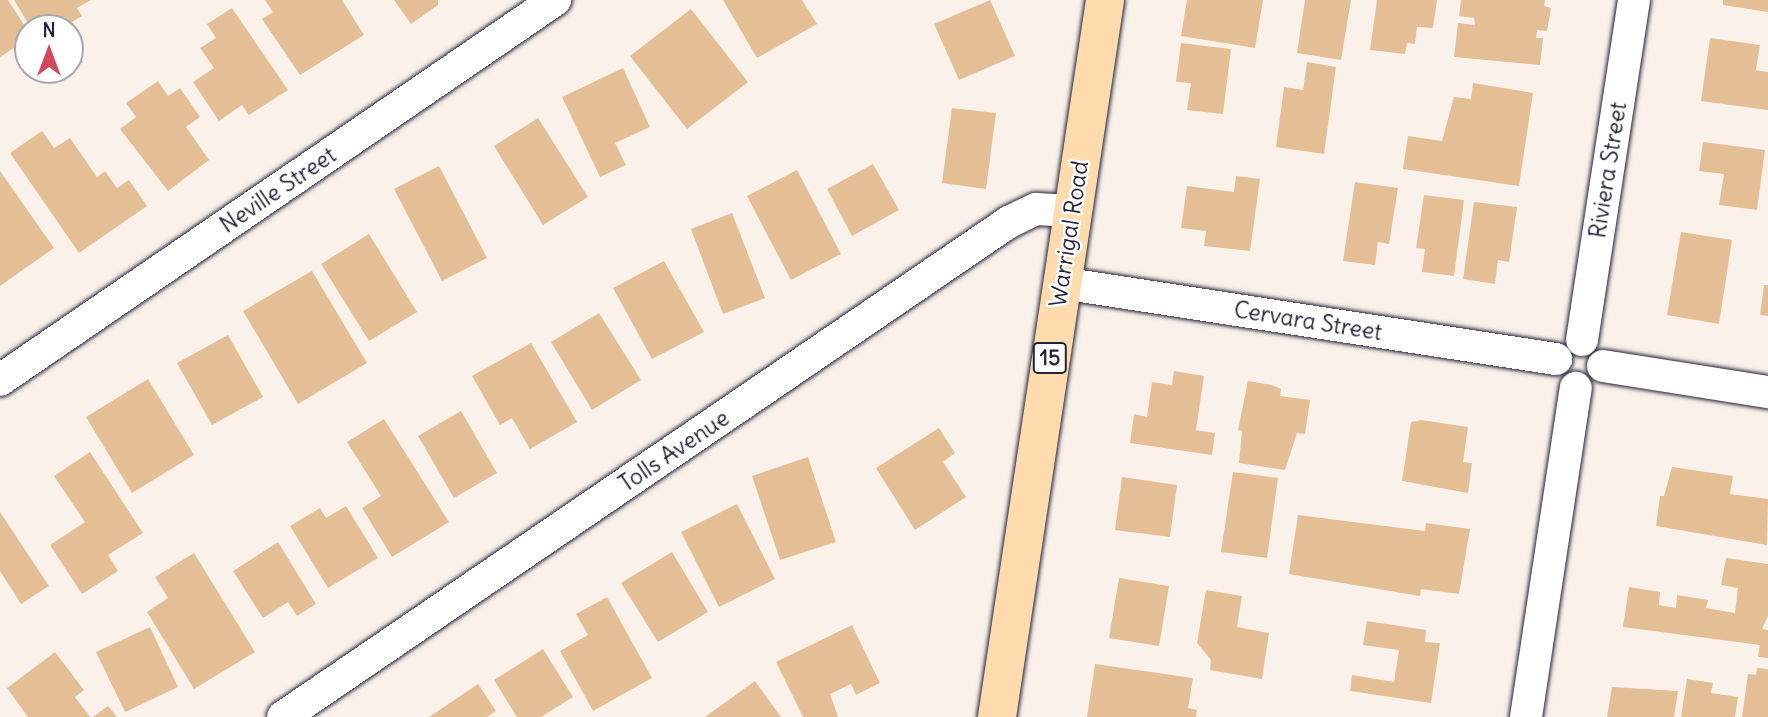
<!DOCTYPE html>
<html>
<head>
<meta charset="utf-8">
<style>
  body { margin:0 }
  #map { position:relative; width:1768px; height:717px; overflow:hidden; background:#faf2ea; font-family:Delius,sans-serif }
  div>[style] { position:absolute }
  .building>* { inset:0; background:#e4be95 }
  .roads { filter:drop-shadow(0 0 2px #22223b) drop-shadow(0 0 2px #22223b) }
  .minor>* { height:32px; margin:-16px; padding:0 16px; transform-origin:16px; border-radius:16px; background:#fff }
  .trunk>* { height:38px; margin:-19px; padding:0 19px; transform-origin:19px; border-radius:19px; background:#fedbac }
  span { translate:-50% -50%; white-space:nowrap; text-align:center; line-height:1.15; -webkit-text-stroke:5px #fff; paint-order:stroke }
  .shield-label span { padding:2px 5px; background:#fff; border:2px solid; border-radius:5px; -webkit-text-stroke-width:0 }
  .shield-label { font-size:21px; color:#22223b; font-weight:700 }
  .street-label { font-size:23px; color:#22223b }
  .north { position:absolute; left:14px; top:14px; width:70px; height:70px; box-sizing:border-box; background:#fff; border:2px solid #a7a7b1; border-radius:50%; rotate:0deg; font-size:19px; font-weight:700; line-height:28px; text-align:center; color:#22223b }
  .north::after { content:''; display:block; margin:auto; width:24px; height:32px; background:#d1495b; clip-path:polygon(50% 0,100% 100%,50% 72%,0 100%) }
</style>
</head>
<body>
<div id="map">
  <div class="building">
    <div style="clip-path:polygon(0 0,8px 0,28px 31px,28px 39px,0 57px)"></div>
    <div style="clip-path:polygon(14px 0,91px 0,77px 8px,82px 16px,62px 28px,31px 28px)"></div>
    <div style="clip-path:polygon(265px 0,342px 0,364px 35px,300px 75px,262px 19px,273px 12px)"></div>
    <div style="clip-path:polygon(394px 0,438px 0,438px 5px,411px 24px)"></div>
    <div style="clip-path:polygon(723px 0,802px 0,817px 24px,757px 58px)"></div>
    <div style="clip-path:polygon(990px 0,1015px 56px,959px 80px,934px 24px)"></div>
    <div style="clip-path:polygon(1187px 0,1263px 0,1255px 48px,1181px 36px)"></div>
    <div style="clip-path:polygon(1305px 0,1351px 0,1341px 60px,1297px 53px)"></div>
    <div style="clip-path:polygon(1377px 0,1437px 0,1433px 28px,1417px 27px,1415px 44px,1407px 43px,1405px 54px,1370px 50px)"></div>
    <div style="clip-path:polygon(1461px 0,1545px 0,1544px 6px,1551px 8px,1547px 31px,1537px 30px,1536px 38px,1543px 38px,1540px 65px,1454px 57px,1458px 23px,1475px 25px,1474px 18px,1459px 16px)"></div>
    <div style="clip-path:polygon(1723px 0,1768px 0,1768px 12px,1723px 5px)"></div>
    <div style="clip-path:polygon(232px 8px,288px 90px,249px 115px,242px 105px,219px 121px,193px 82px,214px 68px,200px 48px,216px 38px,207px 24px)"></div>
    <div style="clip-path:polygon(691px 9px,748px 82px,687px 129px,630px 56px)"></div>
    <div style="clip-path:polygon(1710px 38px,1760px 45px,1756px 70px,1768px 72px,1768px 110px,1701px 101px)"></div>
    <div style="clip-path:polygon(70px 39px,83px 62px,70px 70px)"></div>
    <div style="clip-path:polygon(1181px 43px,1231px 49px,1223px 114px,1187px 110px,1191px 83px,1176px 82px)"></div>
    <div style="clip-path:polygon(1307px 62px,1336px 67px,1324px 154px,1276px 147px,1284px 87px,1303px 90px)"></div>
    <div style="clip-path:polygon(623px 68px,650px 127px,615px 143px,626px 165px,600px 177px,562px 97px)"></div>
    <div style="clip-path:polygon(158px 81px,168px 96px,180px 88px,200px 117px,186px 127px,209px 160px,168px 191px,120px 129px,136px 117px,126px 103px)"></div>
    <div style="clip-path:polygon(1473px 83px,1533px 93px,1519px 186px,1403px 169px,1408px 136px,1442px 141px,1454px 97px,1471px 99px)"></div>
    <div style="clip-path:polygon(952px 108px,996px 113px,986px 189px,942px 183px)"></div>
    <div style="clip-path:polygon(538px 118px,588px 197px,543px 225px,494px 146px)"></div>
    <div style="clip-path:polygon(42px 131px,54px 148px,70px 138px,97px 177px,105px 171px,117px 188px,129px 180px,147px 206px,79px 253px,10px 153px)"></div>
    <div style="clip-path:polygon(1703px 142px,1765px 150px,1757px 210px,1719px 205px,1724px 174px,1699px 171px)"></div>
    <div style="clip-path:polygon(873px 164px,899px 210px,852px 236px,827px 189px)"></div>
    <div style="clip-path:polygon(439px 166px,487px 258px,442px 281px,394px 189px)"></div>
    <div style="clip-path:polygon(797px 170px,841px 254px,791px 280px,747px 196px)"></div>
    <div style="clip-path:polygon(0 171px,54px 248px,0 286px)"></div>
    <div style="clip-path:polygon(1236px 176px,1260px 179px,1250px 251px,1204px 246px,1206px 231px,1181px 228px,1187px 186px,1234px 192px)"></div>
    <div style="clip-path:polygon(1355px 182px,1398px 188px,1389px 244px,1378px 242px,1375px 265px,1343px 261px)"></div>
    <div style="clip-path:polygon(1424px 195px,1464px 200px,1454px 276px,1422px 272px,1425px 249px,1416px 248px)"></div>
    <div style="clip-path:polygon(1474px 202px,1517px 207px,1509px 262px,1498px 260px,1495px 284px,1463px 279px)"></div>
    <div style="clip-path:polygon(732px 213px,765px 298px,723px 314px,691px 229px)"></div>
    <div style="clip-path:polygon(1681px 232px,1732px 240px,1719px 324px,1667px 315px)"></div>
    <div style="clip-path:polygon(369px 234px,417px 312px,369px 341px,321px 264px)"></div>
    <div style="clip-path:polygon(664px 261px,704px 332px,652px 359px,613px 288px)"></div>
    <div style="clip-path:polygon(312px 271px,367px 363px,298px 404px,243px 311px)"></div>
    <div style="clip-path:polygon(1764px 285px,1768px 285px,1768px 316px,1760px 315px)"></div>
    <div style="clip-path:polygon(599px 313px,641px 380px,592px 410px,551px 342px)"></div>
    <div style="clip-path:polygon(228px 335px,263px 397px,212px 425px,177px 363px)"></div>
    <div style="clip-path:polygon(531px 343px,577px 422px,530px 449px,512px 418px,500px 425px,472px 376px)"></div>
    <div style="clip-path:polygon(1174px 371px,1204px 376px,1196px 430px,1215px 433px,1212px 455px,1130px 443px,1134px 414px,1147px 417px,1152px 382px,1172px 385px)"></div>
    <div style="clip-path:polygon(148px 379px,194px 455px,132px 493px,86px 417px)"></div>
    <div style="clip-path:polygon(1248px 381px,1272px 385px,1281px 389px,1280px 396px,1310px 400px,1305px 434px,1297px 433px,1285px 470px,1239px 463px,1242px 431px,1238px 430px)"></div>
    <div style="clip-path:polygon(461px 411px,497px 473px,454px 498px,418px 436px)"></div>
    <div style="clip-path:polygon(384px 419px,449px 522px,392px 557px,362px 508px,381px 496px,347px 442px)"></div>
    <div style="clip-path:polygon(1421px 420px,1468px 427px,1463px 462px,1472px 463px,1468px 493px,1402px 481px,1411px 422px)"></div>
    <div style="clip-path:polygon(939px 428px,955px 453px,943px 462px,966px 497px,915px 530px,876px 468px)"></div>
    <div style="clip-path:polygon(90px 452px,143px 533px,108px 555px,118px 571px,82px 594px,50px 545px,85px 522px,54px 476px)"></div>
    <div style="clip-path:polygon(808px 457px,836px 542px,780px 560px,752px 476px)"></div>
    <div style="clip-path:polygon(1672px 467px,1733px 476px,1730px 494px,1768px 499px,1767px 545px,1656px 526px,1660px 496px,1664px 496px)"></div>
    <div style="clip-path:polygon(1233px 472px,1278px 478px,1267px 558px,1221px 552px)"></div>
    <div style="clip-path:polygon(1122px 477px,1177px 485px,1170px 537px,1115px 530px)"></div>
    <div style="clip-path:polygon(737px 504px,775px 579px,719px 607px,681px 532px)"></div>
    <div style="clip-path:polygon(346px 506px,378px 558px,328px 588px,290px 526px,320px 508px,326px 518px)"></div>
    <div style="clip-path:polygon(0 512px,49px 586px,21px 604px,0 571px)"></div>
    <div style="clip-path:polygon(1298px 515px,1425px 531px,1426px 523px,1470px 529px,1459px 594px,1421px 589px,1420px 596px,1289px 574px)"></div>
    <div style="clip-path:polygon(278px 542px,316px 604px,297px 616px,288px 602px,263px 618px,233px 571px)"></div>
    <div style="clip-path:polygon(672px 552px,708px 612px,658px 642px,621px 583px)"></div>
    <div style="clip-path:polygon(194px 553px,255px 652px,194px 689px,147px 612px,168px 598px,155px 577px)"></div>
    <div style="clip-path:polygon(1726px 558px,1768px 564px,1768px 616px,1762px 629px,1768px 630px,1768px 658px,1758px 657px,1760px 645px,1623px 627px,1629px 587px,1660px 592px,1659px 605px,1676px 608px,1677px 595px,1708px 600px,1706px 608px,1735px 613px,1738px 588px,1721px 585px)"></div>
    <div style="clip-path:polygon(1119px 578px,1169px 586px,1159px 646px,1109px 638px)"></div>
    <div style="clip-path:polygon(1206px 590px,1242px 596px,1237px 627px,1269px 633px,1262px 679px,1210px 670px,1211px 660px,1197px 643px)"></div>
    <div style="clip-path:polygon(607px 597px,652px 678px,593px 711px,560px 651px,588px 635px,576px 614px)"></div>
    <div style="clip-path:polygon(1367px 621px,1426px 630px,1425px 642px,1440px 643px,1431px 703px,1350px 691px,1352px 675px,1394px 682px,1399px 650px,1363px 645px)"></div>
    <div style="clip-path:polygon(852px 625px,880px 683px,856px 695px,851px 684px,830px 694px,838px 717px,803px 717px,776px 662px)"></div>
    <div style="clip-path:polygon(150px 627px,178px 687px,125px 712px,96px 652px)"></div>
    <div style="clip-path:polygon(543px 649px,573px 697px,541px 717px,517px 717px,494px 680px)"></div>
    <div style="clip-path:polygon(55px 652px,84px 690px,75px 697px,90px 717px,28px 717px,7px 688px)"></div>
    <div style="clip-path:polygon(1095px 664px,1193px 678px,1188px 708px,1197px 710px,1196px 717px,1087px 717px)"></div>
    <div style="clip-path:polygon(1757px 668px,1768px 669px,1768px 717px,1742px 717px,1748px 674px,1756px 675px)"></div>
    <div style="clip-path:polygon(1687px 679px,1713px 683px,1711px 693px,1738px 697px,1735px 717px,1681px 717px)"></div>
    <div style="clip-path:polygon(755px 681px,781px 717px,705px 717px)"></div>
    <div style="clip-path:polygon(478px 684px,496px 711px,487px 717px,429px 717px)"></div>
    <div style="clip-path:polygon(1612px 687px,1678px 691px,1674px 717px,1607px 717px)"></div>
    <div style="clip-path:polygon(108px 706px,117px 717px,93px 717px)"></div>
  </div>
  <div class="roads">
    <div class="minor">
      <div style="left:1061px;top:283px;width:501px;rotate:8.73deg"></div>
      <div style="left:1582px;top:340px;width:344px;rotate:-81.3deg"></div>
      <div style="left:1603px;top:366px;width:167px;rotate:9deg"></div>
      <div style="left:0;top:380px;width:673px;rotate:-34.4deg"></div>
      <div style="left:283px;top:717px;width:879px;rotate:-34.29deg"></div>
      <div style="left:1009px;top:222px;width:30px;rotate:-26deg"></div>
      <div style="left:1036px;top:209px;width:37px;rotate:3deg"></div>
      <div style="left:1526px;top:717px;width:333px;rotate:-81.4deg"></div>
    </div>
    <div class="trunk">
      <div style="left:997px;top:717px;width:725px;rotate:-81.43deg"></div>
    </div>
  </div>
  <div class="shield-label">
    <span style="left:1050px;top:358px">15</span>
  </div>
  <div class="street-label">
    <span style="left:1608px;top:170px;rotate:-81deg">Riviera Street</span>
    <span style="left:278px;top:190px;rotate:-34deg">Neville Street</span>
    <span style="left:1069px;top:234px;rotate:-81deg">Warrigal Road</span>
    <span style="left:1308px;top:321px;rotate:9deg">Cervara Street</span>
    <span style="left:674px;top:451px;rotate:-34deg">Tolls Avenue</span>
  </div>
  <div class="north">N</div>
</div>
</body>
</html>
